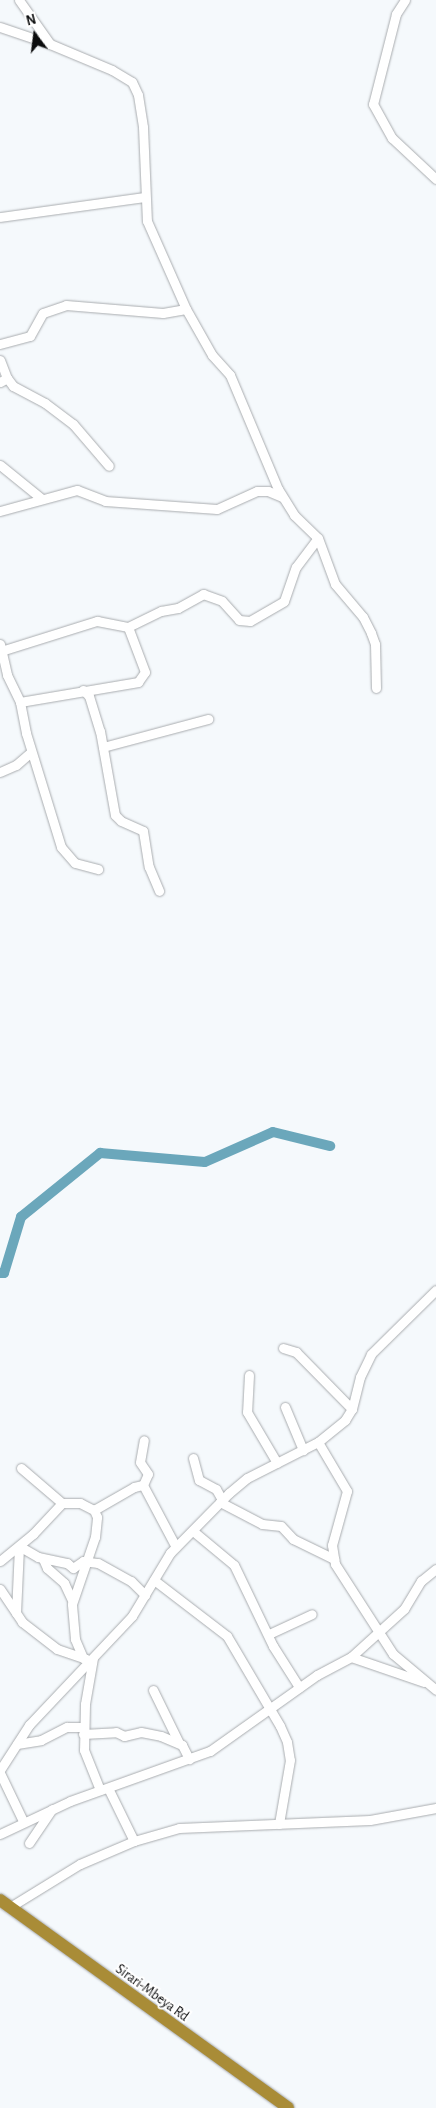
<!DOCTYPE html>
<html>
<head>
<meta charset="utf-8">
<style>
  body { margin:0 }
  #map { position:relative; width:436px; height:2108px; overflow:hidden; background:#f5f9fc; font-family:"Alegreya Sans",sans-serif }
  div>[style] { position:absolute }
  .river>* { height:10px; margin:-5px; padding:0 5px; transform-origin:5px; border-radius:5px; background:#6ba7bb }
  .roads { filter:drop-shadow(0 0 1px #a9acaf) drop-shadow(0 0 1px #a9acaf) }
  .minor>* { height:9px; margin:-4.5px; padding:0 4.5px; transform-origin:4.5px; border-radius:4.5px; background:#fff }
  .highway>* { height:12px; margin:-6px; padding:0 6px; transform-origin:6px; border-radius:6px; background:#a98c37 }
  span { translate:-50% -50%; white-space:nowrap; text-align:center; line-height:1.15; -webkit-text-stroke:4px #fff; paint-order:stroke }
  .street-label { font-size:14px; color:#0c0d0e }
  .north { position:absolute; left:10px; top:10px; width:50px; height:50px; -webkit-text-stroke:4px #fff; paint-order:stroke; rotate:345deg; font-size:14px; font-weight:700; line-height:20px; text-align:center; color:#0c0d0e }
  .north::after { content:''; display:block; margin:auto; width:18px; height:22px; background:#0c0d0e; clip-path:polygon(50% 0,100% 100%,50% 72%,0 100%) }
</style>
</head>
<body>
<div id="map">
  <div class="river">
    <div style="left:0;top:1273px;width:4px"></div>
    <div style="left:4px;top:1273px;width:59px;rotate:-73.1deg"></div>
    <div style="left:21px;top:1217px;width:102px;rotate:-39deg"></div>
    <div style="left:100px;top:1153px;width:105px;rotate:4.9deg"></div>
    <div style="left:205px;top:1162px;width:74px;rotate:-23.8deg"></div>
    <div style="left:273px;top:1132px;width:59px;rotate:13.8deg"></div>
  </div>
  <div class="roads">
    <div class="minor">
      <div style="left:19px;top:0;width:54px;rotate:54.8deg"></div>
      <div style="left:405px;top:0;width:17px;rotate:123deg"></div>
      <div style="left:396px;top:14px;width:93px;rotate:104.3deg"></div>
      <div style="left:373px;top:104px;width:39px;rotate:61deg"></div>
      <div style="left:392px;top:138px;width:60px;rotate:43deg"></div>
      <div style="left:0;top:27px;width:53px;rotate:18.8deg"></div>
      <div style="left:50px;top:44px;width:67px;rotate:22.8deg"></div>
      <div style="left:112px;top:70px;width:23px;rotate:31deg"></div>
      <div style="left:132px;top:82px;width:14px;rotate:65deg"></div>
      <div style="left:138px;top:95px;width:32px;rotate:81deg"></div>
      <div style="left:143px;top:127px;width:94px;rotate:87.6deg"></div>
      <div style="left:147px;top:221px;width:96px;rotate:66.1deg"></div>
      <div style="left:186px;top:309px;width:53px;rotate:60.5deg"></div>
      <div style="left:212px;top:355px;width:27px;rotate:48deg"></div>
      <div style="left:230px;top:375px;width:124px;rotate:67.2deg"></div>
      <div style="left:278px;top:489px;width:31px;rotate:58deg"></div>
      <div style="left:294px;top:515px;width:33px;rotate:44deg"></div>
      <div style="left:318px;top:538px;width:49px;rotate:69.7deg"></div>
      <div style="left:335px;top:584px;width:43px;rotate:49.7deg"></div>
      <div style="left:363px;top:617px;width:18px;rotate:63deg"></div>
      <div style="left:371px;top:633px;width:12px;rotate:70deg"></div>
      <div style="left:375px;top:644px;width:44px;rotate:88.7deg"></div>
      <div style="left:0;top:217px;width:145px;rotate:-7.9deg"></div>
      <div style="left:0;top:344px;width:31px;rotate:-15deg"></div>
      <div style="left:30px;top:336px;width:26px;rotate:-61deg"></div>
      <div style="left:43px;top:313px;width:24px;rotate:-19deg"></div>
      <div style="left:66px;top:305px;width:97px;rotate:4.7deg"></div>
      <div style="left:163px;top:313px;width:23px;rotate:-10deg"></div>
      <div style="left:0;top:360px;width:19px;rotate:69deg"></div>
      <div style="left:7px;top:378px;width:8px;rotate:150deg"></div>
      <div style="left:7px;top:378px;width:10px;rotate:53deg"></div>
      <div style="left:13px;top:386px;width:36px;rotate:28deg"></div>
      <div style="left:45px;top:403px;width:35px;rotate:37deg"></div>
      <div style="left:73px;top:424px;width:55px;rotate:49.4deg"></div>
      <div style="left:0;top:465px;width:54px;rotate:39deg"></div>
      <div style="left:0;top:511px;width:80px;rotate:-15.3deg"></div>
      <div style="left:77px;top:490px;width:30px;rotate:21deg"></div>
      <div style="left:105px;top:501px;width:112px;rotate:4.1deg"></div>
      <div style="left:217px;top:509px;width:44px;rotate:-24.2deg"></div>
      <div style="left:257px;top:491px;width:11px"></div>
      <div style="left:268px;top:491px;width:15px;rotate:23deg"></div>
      <div style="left:0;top:644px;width:32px;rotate:77deg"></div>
      <div style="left:7px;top:675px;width:30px;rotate:64deg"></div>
      <div style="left:20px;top:702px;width:32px;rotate:79deg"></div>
      <div style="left:26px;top:733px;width:119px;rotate:72.9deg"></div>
      <div style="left:61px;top:847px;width:21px;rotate:49deg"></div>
      <div style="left:75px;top:863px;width:24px;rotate:15deg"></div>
      <div style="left:1px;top:651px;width:101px;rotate:-17.4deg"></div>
      <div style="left:97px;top:621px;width:32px;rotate:11deg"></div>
      <div style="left:128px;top:627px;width:37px;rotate:-26deg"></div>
      <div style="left:161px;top:611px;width:17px;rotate:-10deg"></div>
      <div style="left:178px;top:608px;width:29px;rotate:-29deg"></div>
      <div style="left:203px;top:594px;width:20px;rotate:20deg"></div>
      <div style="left:222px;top:601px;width:25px;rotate:48deg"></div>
      <div style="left:239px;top:620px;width:11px;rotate:5deg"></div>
      <div style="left:250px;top:621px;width:39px;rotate:-30deg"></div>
      <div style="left:284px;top:601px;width:36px;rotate:-71deg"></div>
      <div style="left:296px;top:567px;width:36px;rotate:-53deg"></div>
      <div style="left:83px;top:690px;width:8px;rotate:45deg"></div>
      <div style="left:89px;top:696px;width:37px;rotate:73deg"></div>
      <div style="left:100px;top:731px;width:85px;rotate:79.9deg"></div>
      <div style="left:115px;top:815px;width:8px;rotate:45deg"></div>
      <div style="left:121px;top:821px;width:24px;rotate:24deg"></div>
      <div style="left:143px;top:831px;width:36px;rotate:81deg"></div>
      <div style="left:149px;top:867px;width:26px;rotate:67deg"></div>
      <div style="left:20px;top:702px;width:120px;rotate:-9.6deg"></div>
      <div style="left:138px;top:682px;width:12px;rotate:-55deg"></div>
      <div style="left:145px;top:672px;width:48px;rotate:-110.7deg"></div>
      <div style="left:103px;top:747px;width:109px;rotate:-14.9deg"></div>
      <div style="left:0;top:772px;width:17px;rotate:-24deg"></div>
      <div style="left:16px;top:765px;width:20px;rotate:-41deg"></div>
      <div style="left:283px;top:1348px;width:14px;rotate:17deg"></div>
      <div style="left:296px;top:1352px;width:80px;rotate:45.5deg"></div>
      <div style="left:249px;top:1375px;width:37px;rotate:93deg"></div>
      <div style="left:247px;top:1412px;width:59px;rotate:59.5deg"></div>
      <div style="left:285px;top:1407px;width:47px;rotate:67.3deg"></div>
      <div style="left:318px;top:1442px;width:57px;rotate:59.4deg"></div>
      <div style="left:347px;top:1491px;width:56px;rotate:105.5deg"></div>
      <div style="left:332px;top:1545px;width:19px;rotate:81deg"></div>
      <div style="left:335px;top:1564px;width:107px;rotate:57.2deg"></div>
      <div style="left:393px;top:1654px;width:56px;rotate:39.9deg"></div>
      <div style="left:193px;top:1458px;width:23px;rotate:75deg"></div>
      <div style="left:199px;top:1480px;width:19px;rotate:28deg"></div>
      <div style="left:216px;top:1489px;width:13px;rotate:61deg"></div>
      <div style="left:21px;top:1468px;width:54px;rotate:40.5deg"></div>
      <div style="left:62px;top:1503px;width:18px"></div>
      <div style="left:80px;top:1503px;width:16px;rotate:27deg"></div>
      <div style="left:94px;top:1510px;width:46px;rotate:-29.9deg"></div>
      <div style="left:134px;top:1487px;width:9px;rotate:-13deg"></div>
      <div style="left:143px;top:1485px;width:70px;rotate:62deg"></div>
      <div style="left:143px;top:1485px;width:12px;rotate:-66deg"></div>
      <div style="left:148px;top:1474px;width:14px;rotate:-124deg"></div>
      <div style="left:140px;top:1462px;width:22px;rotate:-80deg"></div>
      <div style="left:220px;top:1502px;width:47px;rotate:27.6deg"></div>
      <div style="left:262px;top:1524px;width:19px;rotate:6deg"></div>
      <div style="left:281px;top:1526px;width:18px;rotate:47deg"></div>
      <div style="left:293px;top:1539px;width:46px;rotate:26deg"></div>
      <div style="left:193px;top:1531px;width:53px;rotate:39.7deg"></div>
      <div style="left:234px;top:1565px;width:90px;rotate:64.3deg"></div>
      <div style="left:273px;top:1646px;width:49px;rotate:57.6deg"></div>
      <div style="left:19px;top:1546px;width:22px;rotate:30deg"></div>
      <div style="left:38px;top:1557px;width:30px;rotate:12deg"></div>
      <div style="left:67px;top:1563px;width:8px;rotate:40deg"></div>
      <div style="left:73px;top:1568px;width:12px;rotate:-35deg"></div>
      <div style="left:83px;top:1561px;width:15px;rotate:8deg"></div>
      <div style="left:98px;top:1563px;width:38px;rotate:29deg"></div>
      <div style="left:131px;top:1581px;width:20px;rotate:45deg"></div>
      <div style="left:43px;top:1559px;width:10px;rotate:66deg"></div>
      <div style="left:47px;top:1568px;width:23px;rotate:41deg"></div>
      <div style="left:64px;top:1583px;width:19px;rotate:65deg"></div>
      <div style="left:0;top:1561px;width:43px;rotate:-39.3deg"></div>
      <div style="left:33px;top:1534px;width:42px;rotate:-46.9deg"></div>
      <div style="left:154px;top:1580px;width:92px;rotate:37.5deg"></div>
      <div style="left:227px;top:1636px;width:104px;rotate:59.5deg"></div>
      <div style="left:280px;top:1726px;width:17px;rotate:66deg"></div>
      <div style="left:287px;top:1742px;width:18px;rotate:81deg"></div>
      <div style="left:290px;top:1760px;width:65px;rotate:99.8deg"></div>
      <div style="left:0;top:1589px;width:40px;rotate:56deg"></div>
      <div style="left:22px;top:1622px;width:44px;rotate:37.6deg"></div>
      <div style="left:57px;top:1649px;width:31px;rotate:19deg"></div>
      <div style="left:16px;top:1613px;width:66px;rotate:-87.4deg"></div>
      <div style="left:269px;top:1634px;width:47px;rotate:-24.9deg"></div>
      <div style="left:351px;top:1657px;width:77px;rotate:18.9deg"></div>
      <div style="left:83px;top:1658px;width:21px;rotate:-113deg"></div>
      <div style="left:75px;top:1639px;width:35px;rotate:-95deg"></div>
      <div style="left:72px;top:1604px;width:71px;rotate:-71.1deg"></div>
      <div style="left:95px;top:1537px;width:20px;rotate:-84deg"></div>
      <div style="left:97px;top:1517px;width:8px;rotate:-113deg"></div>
      <div style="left:93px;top:1658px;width:47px;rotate:99.9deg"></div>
      <div style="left:85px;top:1704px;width:46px;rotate:91.2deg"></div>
      <div style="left:84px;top:1750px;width:43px;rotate:68.2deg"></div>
      <div style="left:153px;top:1690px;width:59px;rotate:63.9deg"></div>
      <div style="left:83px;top:1734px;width:33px;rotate:-3deg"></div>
      <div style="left:116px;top:1732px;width:9px;rotate:27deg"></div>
      <div style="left:124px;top:1736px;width:17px;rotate:-13deg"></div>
      <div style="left:141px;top:1732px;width:20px;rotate:11deg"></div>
      <div style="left:161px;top:1736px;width:23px;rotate:23deg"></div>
      <div style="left:182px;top:1745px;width:16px;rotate:63deg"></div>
      <div style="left:17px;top:1744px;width:24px;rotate:-9deg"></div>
      <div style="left:41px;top:1740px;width:29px;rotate:-27deg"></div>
      <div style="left:67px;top:1727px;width:17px"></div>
      <div style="left:0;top:1770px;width:54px;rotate:-57.2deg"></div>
      <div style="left:29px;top:1725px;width:150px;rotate:-46.6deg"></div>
      <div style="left:132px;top:1616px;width:74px;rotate:-58.9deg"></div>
      <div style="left:170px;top:1553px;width:84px;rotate:-45.5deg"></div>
      <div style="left:229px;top:1493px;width:23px;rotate:-40deg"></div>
      <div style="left:247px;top:1478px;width:80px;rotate:-26.9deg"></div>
      <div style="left:318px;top:1442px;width:35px;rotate:-39deg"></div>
      <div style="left:345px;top:1420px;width:13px;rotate:-58deg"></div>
      <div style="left:352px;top:1409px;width:33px;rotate:-76deg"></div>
      <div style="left:360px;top:1377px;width:25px;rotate:-64deg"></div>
      <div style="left:371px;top:1354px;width:91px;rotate:-44.6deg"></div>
      <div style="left:0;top:1773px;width:53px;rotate:64.4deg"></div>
      <div style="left:108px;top:1788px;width:59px;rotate:63.9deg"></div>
      <div style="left:0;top:1834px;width:77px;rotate:-25.2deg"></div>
      <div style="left:70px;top:1801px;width:149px;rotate:-19.7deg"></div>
      <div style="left:210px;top:1751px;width:131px;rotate:-35.4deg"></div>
      <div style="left:317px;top:1675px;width:38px;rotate:-28deg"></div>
      <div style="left:351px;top:1657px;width:72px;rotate:-42.2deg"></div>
      <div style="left:404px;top:1609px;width:33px;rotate:-59deg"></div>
      <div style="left:421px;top:1581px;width:19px;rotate:-39deg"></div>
      <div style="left:29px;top:1843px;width:41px;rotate:-55.9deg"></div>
      <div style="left:10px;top:1907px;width:82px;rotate:-31.6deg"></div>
      <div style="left:80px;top:1864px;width:59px;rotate:-23.1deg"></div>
      <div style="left:134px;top:1841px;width:47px;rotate:-16.1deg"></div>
      <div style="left:179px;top:1828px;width:191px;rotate:-2.4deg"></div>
      <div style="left:370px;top:1820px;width:67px;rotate:-10.3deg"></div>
    </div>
    <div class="highway">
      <div style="left:0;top:1900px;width:355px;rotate:35.8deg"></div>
    </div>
  </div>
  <div class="street-label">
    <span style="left:152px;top:1993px;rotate:36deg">Sirari-Mbeya Rd</span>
  </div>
  <div class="north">N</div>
</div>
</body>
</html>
